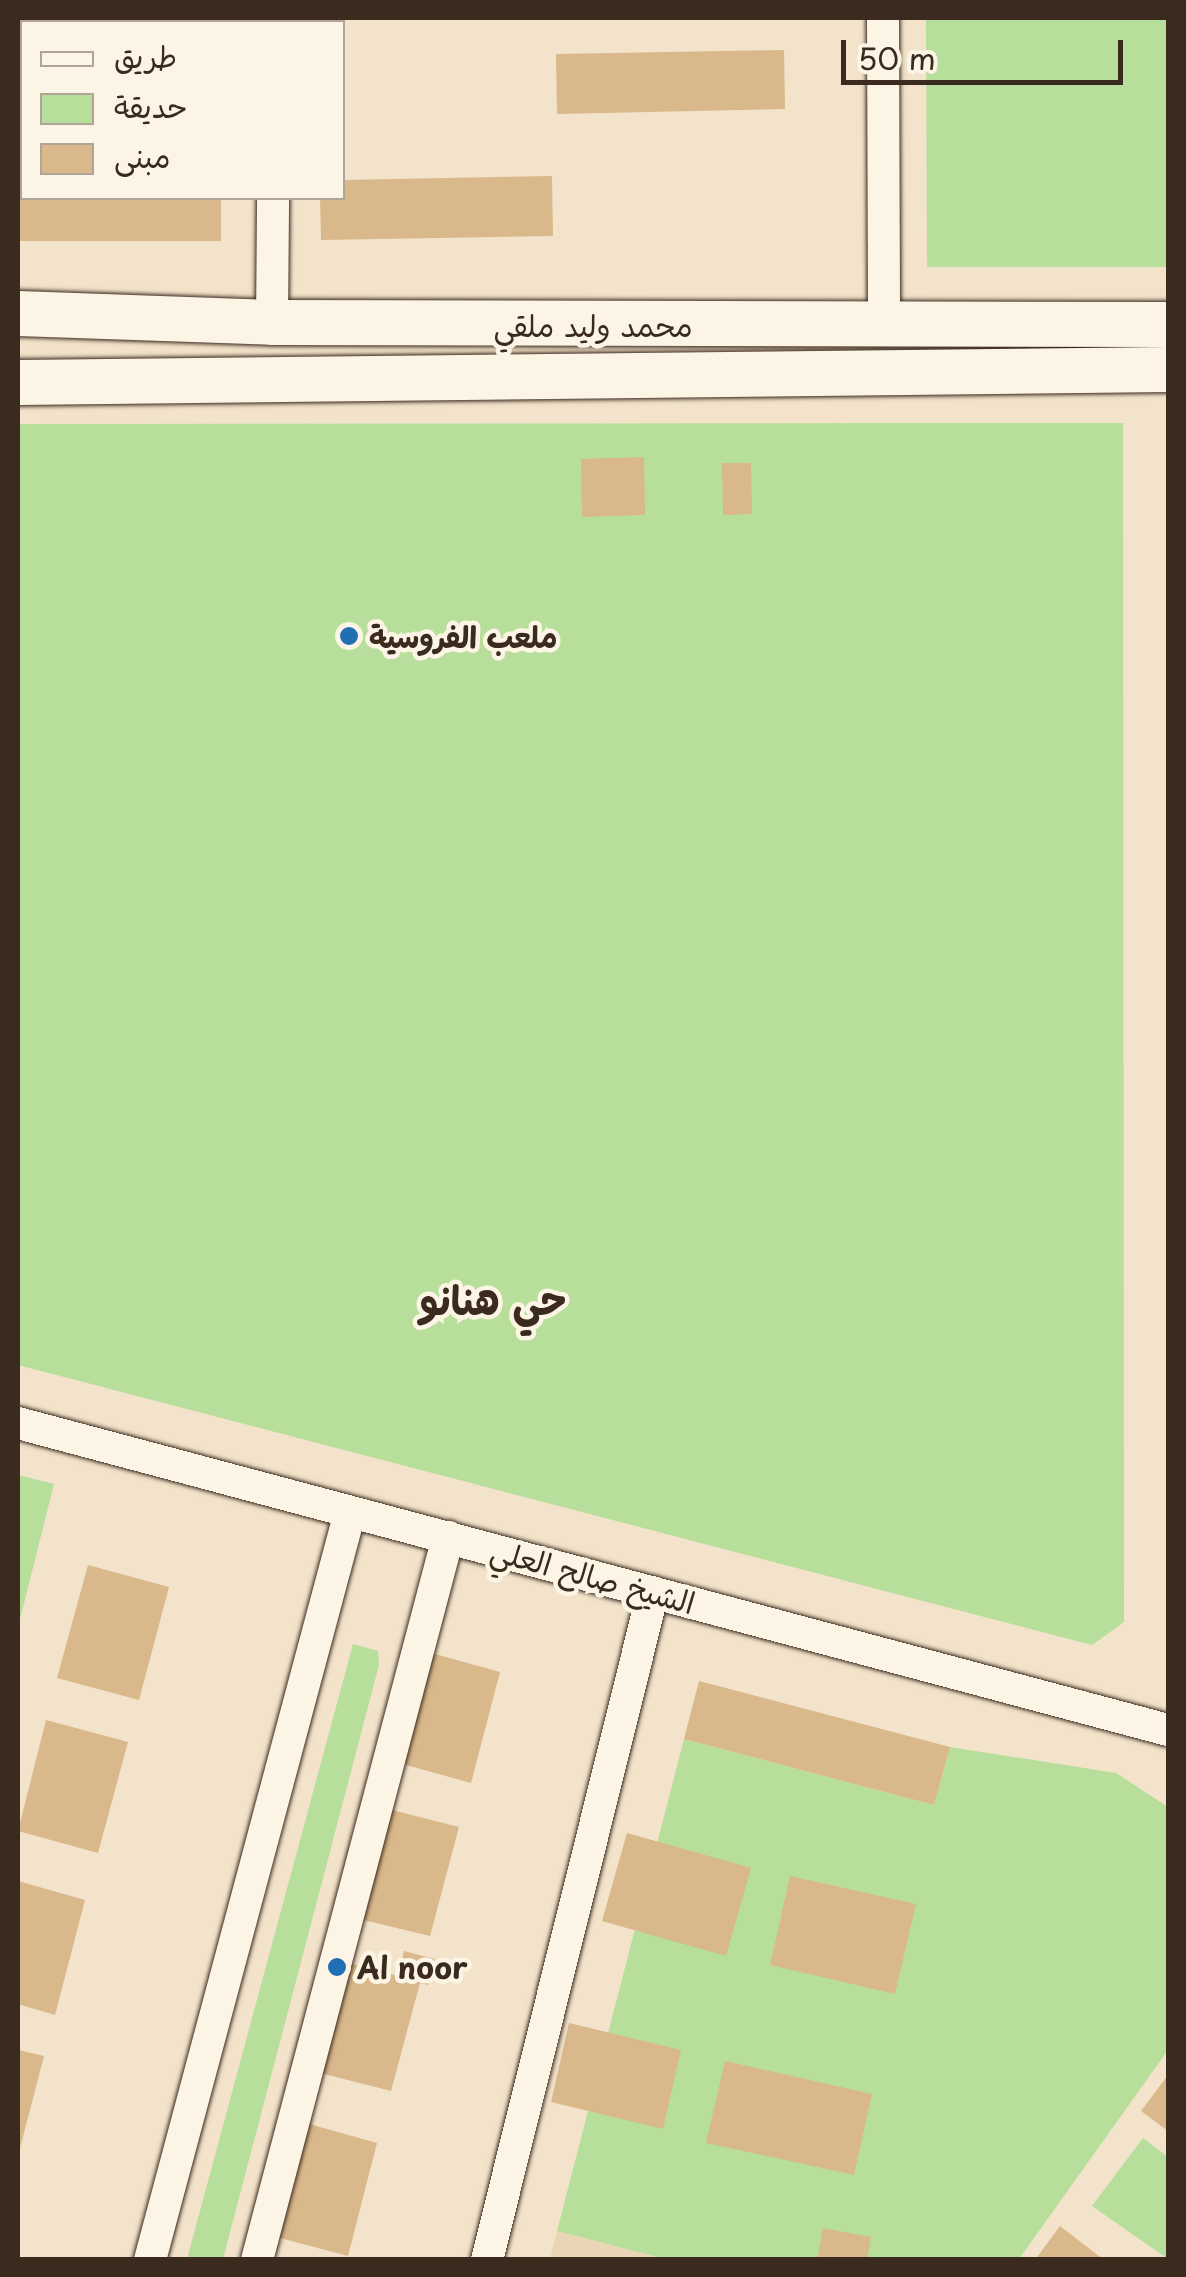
<!DOCTYPE html>
<html>
<head>
<meta charset="utf-8">
<style>
  body { margin:0 }
  #map { position:relative; width:1186px; height:2277px; overflow:hidden; background:#f2e3ca; font-family:"Playpen Sans","Playpen Sans Arabic",sans-serif }
  div>[style] { position:absolute }
  .built>* { inset:0; background:#ead6b7 }
  .green>* { inset:0; background:#b7df9b }
  .building>* { inset:0; background:#d9b88b }
  .roads { filter:drop-shadow(0 0 2px #3b2a1e) drop-shadow(0 0 2px #3b2a1e) }
  .street>* { height:32px; margin:-16px; padding:0 16px; transform-origin:16px; border-radius:16px; background:#fcf5e5 }
  .secondary>* { height:45px; margin:-22.5px; padding:0 22.5px; transform-origin:22.5px; border-radius:22.5px; background:#fcf5e5 }
  .dots>* { width:28px; height:28px; translate:-50% -50%; box-sizing:border-box; border:5px solid #fcf5e5; border-radius:50% }
  span { translate:-50% -50%; white-space:nowrap; text-align:center; line-height:1.15; -webkit-text-stroke:9px #fcf5e5; paint-order:stroke }
  .street-label { font-size:30px; color:#3b2a1e }
  .poi-label { font-size:30px; color:#3b2a1e; font-weight:700 }
  .left { translate:0 -50%; text-align:left }
  .district-label { font-size:40px; color:#3b2a1e; font-weight:700 }
  .frame { position:absolute; inset:0; border:20px solid #3b2a1e; pointer-events:none }
  .legend { position:absolute; left:20px; top:20px; width:325px; height:180px; box-sizing:border-box; background:#fcf5e5; border:2px solid #afa495; margin:0; padding:12px 18px; list-style:none; font-size:30px; color:#3b2a1e }
  .legend li { display:flex; align-items:center; gap:20px; height:50px }
  .legend b { width:50px; border:2px solid #afa495 }
  .scale { position:absolute; left:841px; top:40px; width:282px; height:45px; box-sizing:border-box; border:5px solid #3b2a1e; border-top:0; padding-left:12px; font-size:30px; line-height:35px; white-space:nowrap; color:#3b2a1e; -webkit-text-stroke:8px #fcf5e5; paint-order:stroke }
</style>
</head>
<body>
<div id="map">
  <div class="built">
    <div style="clip-path:polygon(557px 2231px,665px 2259px,550px 2259px)"></div>
  </div>
  <div class="green">
    <div style="clip-path:polygon(926px 18px,1168px 18px,1168px 267px,927px 267px)"></div>
    <div style="clip-path:polygon(1123px 423px,1124px 1622px,1092px 1645px,18px 1365px,18px 424px)"></div>
    <div style="clip-path:polygon(18px 1475px,54px 1484px,18px 1627px)"></div>
    <div style="clip-path:polygon(353px 1644px,378px 1651px,379px 1665px,223px 2259px,187px 2259px)"></div>
    <div style="clip-path:polygon(684px 1739px,934px 1805px,950px 1747px,1116px 1773px,1168px 1807px,1168px 2050px,1019px 2259px,665px 2259px,557px 2231px)"></div>
    <div style="clip-path:polygon(1143px 2138px,1168px 2157px,1168px 2259px,1092px 2206px)"></div>
  </div>
  <div class="building">
    <div style="clip-path:polygon(784px 50px,785px 109px,557px 114px,556px 54px)"></div>
    <div style="clip-path:polygon(18px 76px,22px 76px,22px 135px,18px 135px)"></div>
    <div style="clip-path:polygon(552px 176px,553px 236px,321px 240px,320px 198px,342px 198px,342px 180px)"></div>
    <div style="clip-path:polygon(18px 182px,22px 198px,221px 198px,221px 241px,18px 241px)"></div>
    <div style="clip-path:polygon(644px 457px,645px 515px,582px 517px,581px 459px)"></div>
    <div style="clip-path:polygon(722px 463px,751px 463px,752px 514px,723px 515px)"></div>
    <div style="clip-path:polygon(88px 1565px,169px 1587px,139px 1700px,57px 1678px)"></div>
    <div style="clip-path:polygon(417px 1649px,500px 1672px,471px 1783px,388px 1760px)"></div>
    <div style="clip-path:polygon(699px 1681px,950px 1747px,934px 1805px,684px 1739px)"></div>
    <div style="clip-path:polygon(46px 1720px,128px 1742px,98px 1853px,18px 1831px)"></div>
    <div style="clip-path:polygon(376px 1806px,459px 1827px,430px 1936px,347px 1916px)"></div>
    <div style="clip-path:polygon(627px 1833px,751px 1868px,726px 1956px,602px 1921px)"></div>
    <div style="clip-path:polygon(790px 1876px,916px 1904px,895px 1994px,770px 1965px)"></div>
    <div style="clip-path:polygon(18px 1881px,85px 1900px,55px 2015px,18px 2004px)"></div>
    <div style="clip-path:polygon(404px 1951px,435px 1959px,428px 1985px,420px 1983px,391px 2091px,308px 2070px,337px 1960px,398px 1976px)"></div>
    <div style="clip-path:polygon(569px 2023px,681px 2050px,663px 2129px,551px 2102px)"></div>
    <div style="clip-path:polygon(18px 2050px,44px 2056px,19px 2152px,18px 2152px)"></div>
    <div style="clip-path:polygon(725px 2061px,872px 2094px,854px 2175px,706px 2143px)"></div>
    <div style="clip-path:polygon(1168px 2075px,1168px 2131px,1141px 2111px)"></div>
    <div style="clip-path:polygon(295px 2120px,377px 2143px,348px 2256px,265px 2234px)"></div>
    <div style="clip-path:polygon(1060px 2226px,1104px 2260px,1035px 2260px)"></div>
    <div style="clip-path:polygon(823px 2228px,871px 2237px,867px 2260px,817px 2260px)"></div>
  </div>
  <div class="roads">
    <div class="street">
      <div style="left:883px;top:18px;width:309px;rotate:89.8deg"></div>
      <div style="left:276px;top:22px;width:4px;rotate:-90deg"></div>
      <div style="left:272px;top:322px;width:124px;rotate:-89.5deg"></div>
      <div style="left:18px;top:1423px;width:1190px;rotate:14.95deg"></div>
      <div style="left:150px;top:2260px;width:774px;rotate:-75.03deg"></div>
      <div style="left:257px;top:2260px;width:748px;rotate:-75.2deg"></div>
      <div style="left:487px;top:2260px;width:688px;rotate:-76.04deg"></div>
    </div>
    <div class="secondary">
      <div style="left:18px;top:313px;width:254px;rotate:2deg"></div>
      <div style="left:272px;top:322px;width:896px;rotate:0.13deg"></div>
      <div style="left:18px;top:382px;width:1150px;rotate:-0.65deg"></div>
    </div>
  </div>
  <div class="dots">
    <div style="left:349px;top:636px;background:#1f6fb2"></div>
    <div style="left:337px;top:1967px;background:#1f6fb2"></div>
  </div>
  <div class="street-label">
    <span style="left:593px;top:325px">محمد وليد ملقي</span>
    <span style="left:593px;top:1576px;rotate:15deg">الشيخ صالح العلي</span>
  </div>
  <div class="poi-label">
    <span class="left" style="left:369px;top:636px">ملعب الفروسية</span>
    <span class="left" style="left:357px;top:1967px">Al noor</span>
  </div>
  <div class="district-label">
    <span style="left:493px;top:1299px">حي هنانو</span>
  </div>
  <div class="frame"></div>
  <ul class="legend">
  <li><b style="height:12px;background:#fcf5e5"></b>طريق</li>
  <li><b style="height:28px;background:#b7df9b"></b>حديقة</li>
  <li><b style="height:28px;background:#d9b88b"></b>مبنى</li>
  </ul>
  <div class="scale">50 m</div>
</div>
</body>
</html>
